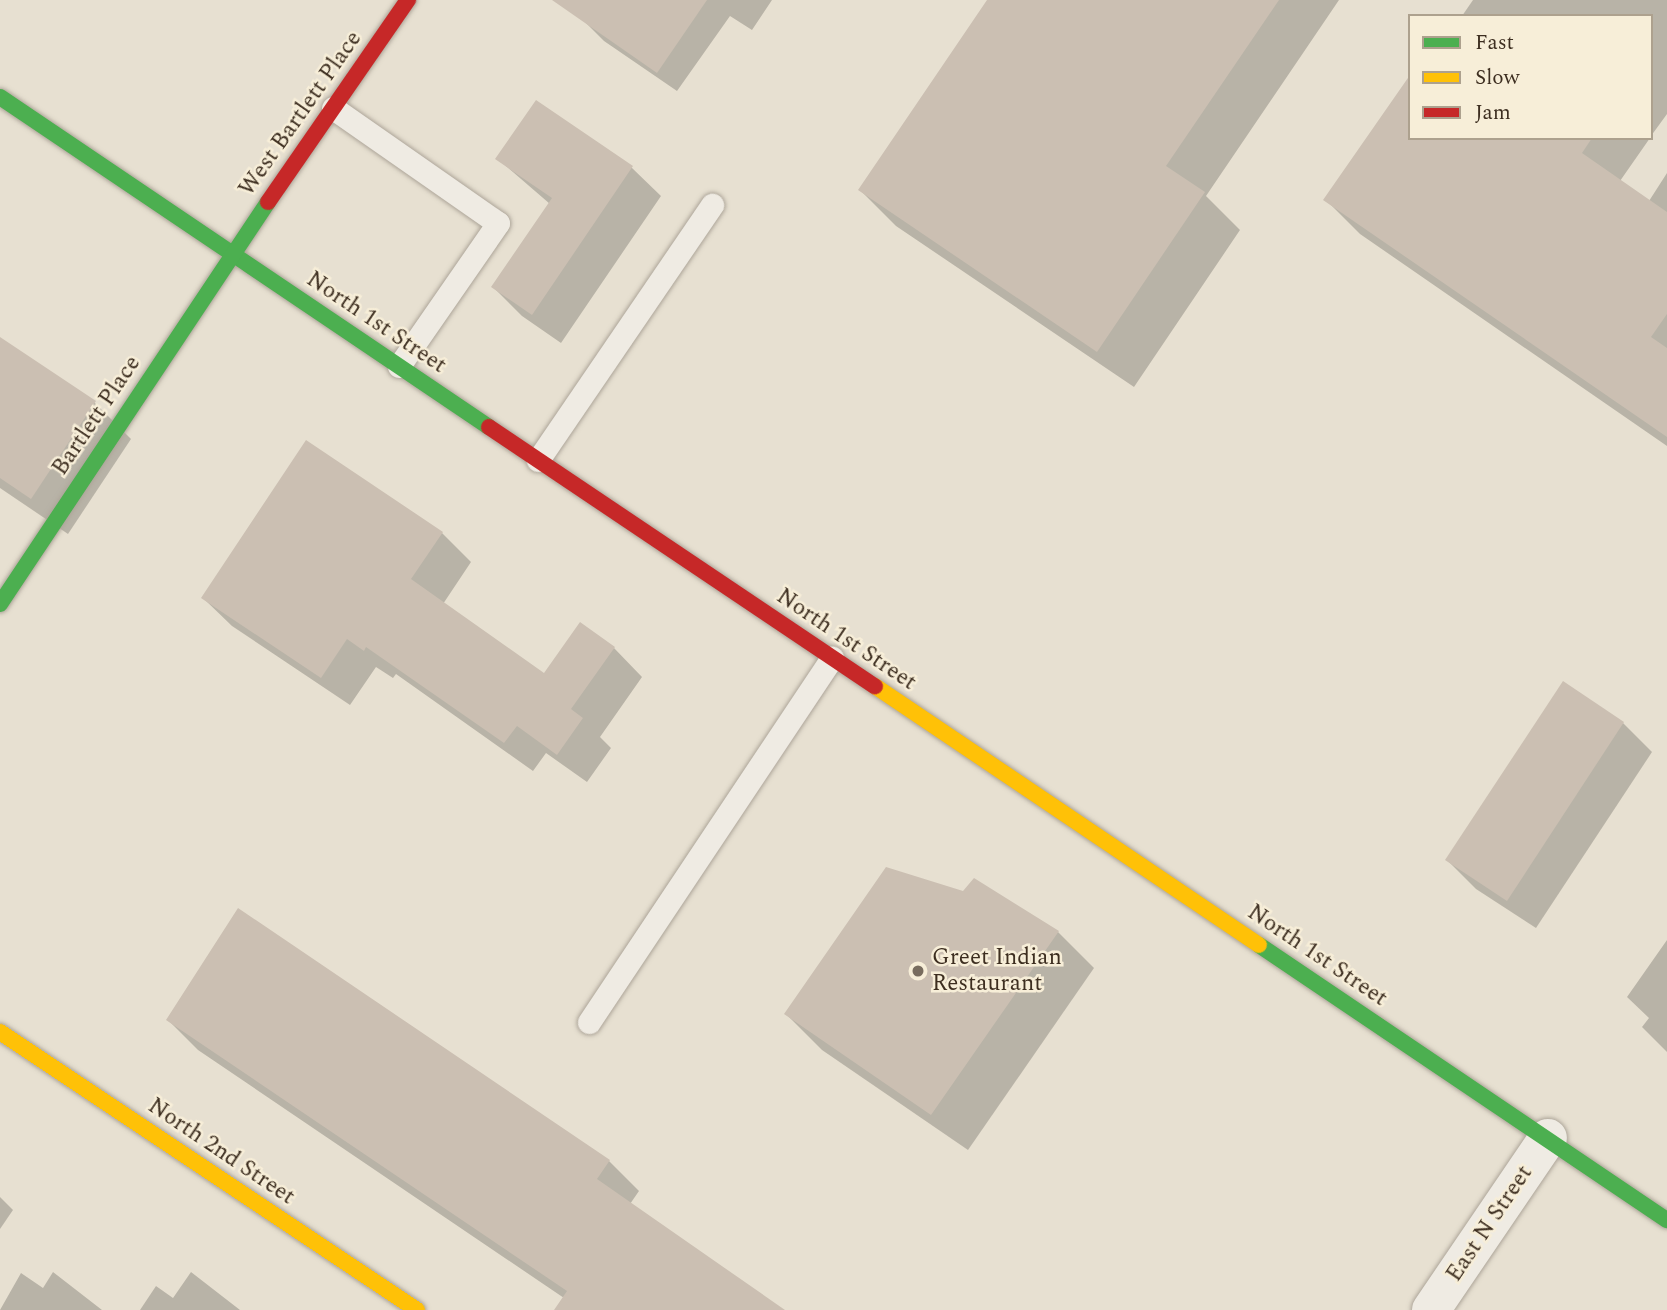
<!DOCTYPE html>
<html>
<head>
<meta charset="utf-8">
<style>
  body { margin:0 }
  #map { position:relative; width:1667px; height:1310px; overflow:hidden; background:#e7e0d1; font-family:Spectral,serif }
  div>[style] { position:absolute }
  .shadow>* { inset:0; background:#0003 }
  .building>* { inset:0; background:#cbbfb2 }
  .roads { filter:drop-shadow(0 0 2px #ada599) drop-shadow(0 0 2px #ada599) }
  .lane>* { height:23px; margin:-11.5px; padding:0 11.5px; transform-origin:11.5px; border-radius:11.5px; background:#efebe3 }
  .street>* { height:38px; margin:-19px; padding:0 19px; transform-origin:19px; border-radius:19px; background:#efebe3 }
  .fast>* { height:16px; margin:-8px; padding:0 8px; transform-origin:8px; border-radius:8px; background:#4caf50 }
  .slow>* { height:16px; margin:-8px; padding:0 8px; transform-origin:8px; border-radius:8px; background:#ffc107 }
  .jam>* { height:16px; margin:-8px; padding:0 8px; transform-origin:8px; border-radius:8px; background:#c62828 }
  .dots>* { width:19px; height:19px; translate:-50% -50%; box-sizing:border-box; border:4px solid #f7eed8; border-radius:50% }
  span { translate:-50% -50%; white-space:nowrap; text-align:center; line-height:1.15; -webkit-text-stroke:5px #f7eed8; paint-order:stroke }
  .street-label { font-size:23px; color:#3d2e20 }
  .poi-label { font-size:23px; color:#3d2e20 }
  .left { translate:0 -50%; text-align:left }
  .legend { position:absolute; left:1408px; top:14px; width:245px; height:126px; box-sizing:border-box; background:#f7eed8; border:2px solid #ada18e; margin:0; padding:9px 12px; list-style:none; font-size:21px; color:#3d2e20 }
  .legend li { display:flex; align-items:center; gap:14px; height:35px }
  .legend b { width:35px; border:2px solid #ada18e }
</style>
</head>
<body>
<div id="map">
  <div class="shadow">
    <div style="clip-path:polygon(598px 0,772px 0,752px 30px,730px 16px,677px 91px,604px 41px,584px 21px)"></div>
    <div style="clip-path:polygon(989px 0,1339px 0,1206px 196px,1240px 230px,1134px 387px,896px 226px,860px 190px)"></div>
    <div style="clip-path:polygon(1473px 0,1667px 0,1667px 114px,1651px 136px,1651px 16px,1462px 16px)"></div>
    <div style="clip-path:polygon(537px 102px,632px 168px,661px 196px,561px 343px,522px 316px,493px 287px,550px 204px,498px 159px)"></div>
    <div style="clip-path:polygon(1410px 138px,1650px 138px,1620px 181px,1649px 201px,1667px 173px,1667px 446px,1360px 234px,1325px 199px)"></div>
    <div style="clip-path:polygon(0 339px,95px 403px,131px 439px,68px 534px,0 488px)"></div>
    <div style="clip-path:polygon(442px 533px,471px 562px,443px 604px,545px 675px,614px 648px,642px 677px,600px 737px,611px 748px,587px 782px,546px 753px,533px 771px,396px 674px,393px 678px,376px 667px,350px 705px,232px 626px,203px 598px)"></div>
    <div style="clip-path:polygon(1623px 723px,1652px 752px,1536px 928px,1476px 889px,1447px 860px)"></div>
    <div style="clip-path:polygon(1058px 932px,1094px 968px,968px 1150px,822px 1050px,786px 1014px)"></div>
    <div style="clip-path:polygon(1667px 940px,1667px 1052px,1642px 1027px,1649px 1018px,1627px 997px)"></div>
    <div style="clip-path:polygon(168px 1020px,609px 1161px,639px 1191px,630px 1204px,782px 1310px,556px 1310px,564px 1298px,198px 1050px)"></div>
    <div style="clip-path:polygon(0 1197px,13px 1210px,0 1229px)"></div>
    <div style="clip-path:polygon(53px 1272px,102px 1310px,0 1310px,21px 1273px,43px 1288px)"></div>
    <div style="clip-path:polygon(191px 1272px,240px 1310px,140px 1310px,156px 1286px,173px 1298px)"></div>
  </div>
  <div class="building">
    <div style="clip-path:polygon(552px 0,707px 0,657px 73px)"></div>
    <div style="clip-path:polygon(987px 0,1279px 0,1166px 166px,1205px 192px,1097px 352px,858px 190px)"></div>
    <div style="clip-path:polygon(1410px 75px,1410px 138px,1592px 138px,1582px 153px,1667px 212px,1667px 314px,1651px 337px,1667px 348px,1667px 437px,1323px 200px)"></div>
    <div style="clip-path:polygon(536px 100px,633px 166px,532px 315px,491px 287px,552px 198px,495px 159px)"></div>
    <div style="clip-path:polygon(0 337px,96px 401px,31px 499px,0 478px)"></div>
    <div style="clip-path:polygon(306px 440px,443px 532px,411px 579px,544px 673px,580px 622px,615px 647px,571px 709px,583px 718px,557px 755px,517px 726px,504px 743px,366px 647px,364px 651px,347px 639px,321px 678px,201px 598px)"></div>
    <div style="clip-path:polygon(1563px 681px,1624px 722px,1507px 901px,1445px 860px)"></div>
    <div style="clip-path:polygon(886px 867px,963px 891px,974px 878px,1059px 931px,931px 1115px,784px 1014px)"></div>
    <div style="clip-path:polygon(238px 908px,610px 1160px,597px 1179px,785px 1310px,554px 1310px,567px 1291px,166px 1020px)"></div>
  </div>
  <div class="roads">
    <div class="lane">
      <div style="left:333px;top:108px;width:201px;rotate:34.9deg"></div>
      <div style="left:498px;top:223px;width:174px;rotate:124.7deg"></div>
      <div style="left:538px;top:460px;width:309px;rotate:-55.7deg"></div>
      <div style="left:589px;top:1022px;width:438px;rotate:-56.3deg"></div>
    </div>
    <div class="street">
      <div style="left:1431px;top:1310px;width:208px;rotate:-55.8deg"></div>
    </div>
    <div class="fast">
      <div style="left:0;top:97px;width:590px;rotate:34.01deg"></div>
      <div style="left:0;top:604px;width:483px;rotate:-56.3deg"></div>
      <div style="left:1259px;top:945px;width:492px;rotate:34deg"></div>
    </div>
    <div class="slow">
      <div style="left:875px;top:686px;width:463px;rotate:34deg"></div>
      <div style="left:0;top:1032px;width:501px;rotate:33.69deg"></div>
    </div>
    <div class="jam">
      <div style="left:268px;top:202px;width:246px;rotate:-55.3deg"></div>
      <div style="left:489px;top:427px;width:465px;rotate:33.9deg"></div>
    </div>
  </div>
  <div class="dots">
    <div style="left:918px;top:971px;background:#786c5e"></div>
  </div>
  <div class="street-label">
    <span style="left:301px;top:114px;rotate:-55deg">West Bartlett Place</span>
    <span style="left:376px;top:323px;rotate:34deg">North 1st Street</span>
    <span style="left:97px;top:416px;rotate:-56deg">Bartlett Place</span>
    <span style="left:846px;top:640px;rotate:34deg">North 1st Street</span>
    <span style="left:1317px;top:956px;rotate:34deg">North 1st Street</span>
    <span style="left:221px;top:1152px;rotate:34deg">North 2nd Street</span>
    <span style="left:1490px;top:1224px;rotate:-56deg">East N Street</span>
  </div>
  <div class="poi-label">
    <span class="left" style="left:932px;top:971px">Greet Indian<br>Restaurant</span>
  </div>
  <ul class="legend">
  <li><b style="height:9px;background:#4caf50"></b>Fast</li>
  <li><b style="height:9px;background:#ffc107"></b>Slow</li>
  <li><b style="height:9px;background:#c62828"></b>Jam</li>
  </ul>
</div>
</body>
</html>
